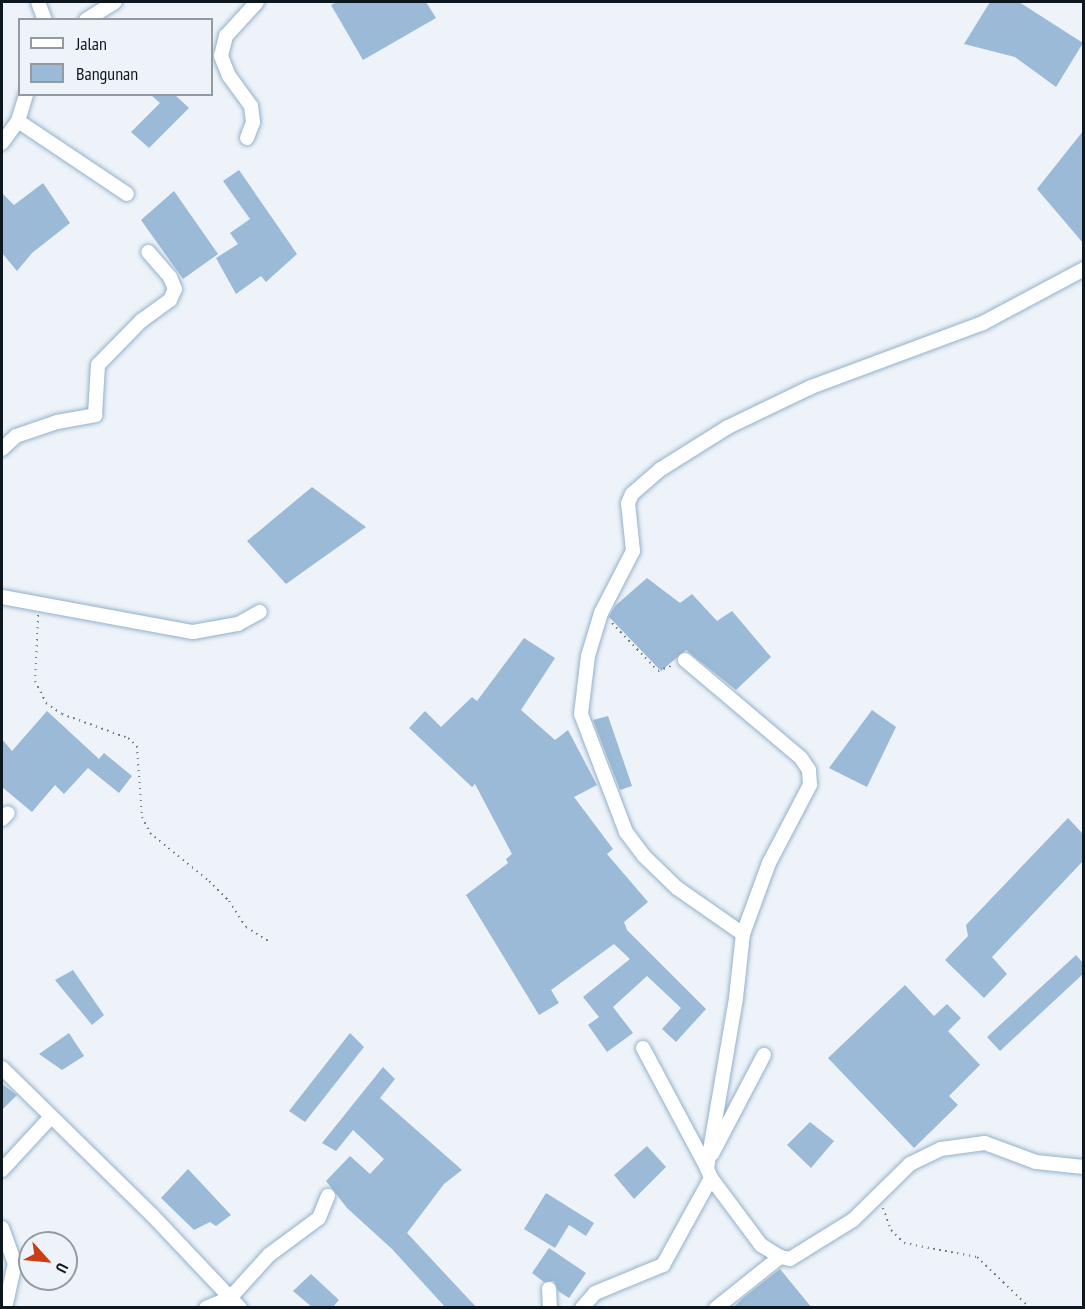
<!DOCTYPE html>
<html>
<head>
<meta charset="utf-8">
<style>
  body { margin:0 }
  #map { position:relative; width:1085px; height:1309px; overflow:hidden; background:#edf3f9; font-family:"PT Sans Narrow",sans-serif }
  div>[style] { position:absolute }
  .building>* { inset:0; background:#9abad7 }
  .path>* { height:2px; margin-top:-1px; transform-origin:0; background:repeating-linear-gradient(90deg,#737c83 0 1.5px,transparent 0 6px) }
  .roads { filter:drop-shadow(0 0 2px #94b0ca) drop-shadow(0 0 2px #94b0ca) }
  .minor>* { height:14px; margin:-7px; padding:0 7px; transform-origin:7px; border-radius:7px; background:#fff }
  span { translate:-50% -50%; white-space:nowrap; text-align:center; line-height:1.15; -webkit-text-stroke:4.5px #edf3f9; paint-order:stroke }
  .frame { position:absolute; inset:0; border:3px solid #0c1720; pointer-events:none }
  .legend { position:absolute; left:18px; top:18px; width:195px; height:78px; box-sizing:border-box; background:#edf3f9; border:2px solid #939ba2; margin:0; padding:8px 10px; list-style:none; font-size:18px; color:#0c1720 }
  .legend li { display:flex; align-items:center; gap:12px; height:30px }
  .legend b { width:30px; border:2px solid #939ba2 }
  .north { position:absolute; left:18px; top:1231px; width:60px; height:60px; box-sizing:border-box; background:#edf3f9; border:2px solid #939ba2; border-radius:50%; rotate:117deg; font-size:16px; font-weight:700; line-height:24px; text-align:center; color:#0c1720 }
  .north::after { content:''; display:block; margin:auto; width:21px; height:27px; background:#c83f14; clip-path:polygon(50% 0,100% 100%,50% 72%,0 100%) }
</style>
</head>
<body>
<div id="map">
  <div class="building">
    <div style="clip-path:polygon(337px 2px,426px 2px,436px 18px,363px 60px,331px 5px)"></div>
    <div style="clip-path:polygon(990px 2px,1019px 2px,1083px 43px,1056px 87px,1015px 57px,964px 44px)"></div>
    <div style="clip-path:polygon(150px 94px,174px 94px,189px 108px,149px 148px,131px 132px,160px 103px)"></div>
    <div style="clip-path:polygon(1083px 131px,1083px 243px,1037px 189px)"></div>
    <div style="clip-path:polygon(239px 170px,297px 254px,266px 282px,261px 276px,236px 294px,216px 258px,238px 244px,230px 233px,250px 219px,223px 181px)"></div>
    <div style="clip-path:polygon(43px 183px,70px 223px,32px 253px,17px 271px,2px 253px,2px 193px,14px 205px)"></div>
    <div style="clip-path:polygon(174px 191px,218px 254px,183px 279px,141px 220px)"></div>
    <div style="clip-path:polygon(312px 487px,366px 527px,286px 584px,247px 541px)"></div>
    <div style="clip-path:polygon(647px 578px,680px 603px,692px 594px,717px 621px,732px 611px,771px 657px,736px 690px,686px 650px,661px 671px,609px 617px,615px 606px)"></div>
    <div style="clip-path:polygon(524px 638px,555px 658px,521px 710px,555px 740px,568px 730px,597px 785px,574px 797px,613px 849px,607px 854px,648px 902px,624px 922px,627px 930px,706px 1009px,676px 1042px,662px 1029px,681px 1008px,647px 976px,613px 1007px,633px 1033px,607px 1052px,588px 1025px,599px 1017px,583px 997px,630px 959px,614px 944px,551px 990px,559px 1003px,539px 1015px,466px 895px,508px 863px,506px 859px,512px 854px,475px 784px,472px 787px,409px 728px,425px 711px,441px 727px,472px 697px,477px 701px)"></div>
    <div style="clip-path:polygon(872px 710px,896px 727px,867px 787px,829px 768px)"></div>
    <div style="clip-path:polygon(47px 711px,99px 759px,104px 753px,132px 776px,119px 793px,88px 768px,64px 794px,55px 785px,32px 812px,2px 787px,2px 739px,12px 751px)"></div>
    <div style="clip-path:polygon(608px 716px,632px 786px,620px 790px,593px 720px)"></div>
    <div style="clip-path:polygon(1068px 818px,1083px 834px,1083px 861px,992px 957px,1007px 974px,984px 998px,945px 960px,968px 936px,966px 925px)"></div>
    <div style="clip-path:polygon(1076px 955px,1083px 963px,1083px 974px,1000px 1051px,987px 1037px)"></div>
    <div style="clip-path:polygon(73px 970px,104px 1015px,92px 1025px,55px 980px)"></div>
    <div style="clip-path:polygon(905px 985px,934px 1016px,947px 1004px,961px 1018px,948px 1031px,980px 1065px,949px 1096px,958px 1105px,914px 1148px,828px 1058px)"></div>
    <div style="clip-path:polygon(69px 1033px,84px 1056px,62px 1070px,39px 1054px)"></div>
    <div style="clip-path:polygon(350px 1033px,364px 1047px,305px 1122px,289px 1111px)"></div>
    <div style="clip-path:polygon(383px 1067px,395px 1079px,380px 1098px,462px 1170px,444px 1184px,407px 1233px,477px 1308px,446px 1308px,392px 1249px,347px 1208px,326px 1181px,350px 1156px,370px 1174px,384px 1159px,353px 1130px,336px 1151px,322px 1143px)"></div>
    <div style="clip-path:polygon(2px 1084px,17px 1095px,2px 1110px)"></div>
    <div style="clip-path:polygon(810px 1122px,834px 1141px,811px 1168px,787px 1145px)"></div>
    <div style="clip-path:polygon(647px 1146px,666px 1167px,634px 1199px,614px 1175px)"></div>
    <div style="clip-path:polygon(188px 1169px,231px 1215px,216px 1226px,210px 1222px,194px 1230px,161px 1198px)"></div>
    <div style="clip-path:polygon(546px 1193px,594px 1223px,586px 1236px,569px 1225px,555px 1248px,524px 1229px)"></div>
    <div style="clip-path:polygon(549px 1248px,586px 1273px,569px 1298px,558px 1291px,554px 1281px,544px 1282px,532px 1273px)"></div>
    <div style="clip-path:polygon(780px 1269px,812px 1308px,733px 1308px,743px 1298px)"></div>
    <div style="clip-path:polygon(311px 1274px,339px 1300px,332px 1308px,313px 1308px,293px 1291px)"></div>
  </div>
  <div class="path">
    <div style="left:38px;top:615px;width:66px;rotate:92.6deg"></div>
    <div style="left:35px;top:681px;width:25px;rotate:63deg"></div>
    <div style="left:46px;top:703px;width:19px;rotate:35deg"></div>
    <div style="left:62px;top:714px;width:70px;rotate:20deg"></div>
    <div style="left:128px;top:738px;width:12px;rotate:42deg"></div>
    <div style="left:137px;top:746px;width:71px;rotate:86deg"></div>
    <div style="left:142px;top:817px;width:18px;rotate:63deg"></div>
    <div style="left:150px;top:833px;width:76px;rotate:39.1deg"></div>
    <div style="left:209px;top:881px;width:28px;rotate:45deg"></div>
    <div style="left:229px;top:901px;width:31px;rotate:57deg"></div>
    <div style="left:246px;top:927px;width:26px;rotate:32deg"></div>
    <div style="left:612px;top:623px;width:66px;rotate:46.2deg"></div>
    <div style="left:658px;top:671px;width:17px;rotate:-21deg"></div>
    <div style="left:883px;top:1208px;width:23px;rotate:70deg"></div>
    <div style="left:891px;top:1230px;width:18px;rotate:45deg"></div>
    <div style="left:904px;top:1243px;width:74px;rotate:10.9deg"></div>
    <div style="left:977px;top:1257px;width:74px;rotate:43.9deg"></div>
  </div>
  <div class="roads">
    <div class="minor">
      <div style="left:38px;top:2px;width:19px;rotate:69deg"></div>
      <div style="left:86px;top:20px;width:34px;rotate:-32deg"></div>
      <div style="left:18px;top:121px;width:131px;rotate:33.8deg"></div>
      <div style="left:247px;top:138px;width:17px;rotate:-69deg"></div>
      <div style="left:253px;top:122px;width:16px;rotate:-97deg"></div>
      <div style="left:251px;top:106px;width:37px;rotate:-126deg"></div>
      <div style="left:229px;top:76px;width:22px;rotate:-112deg"></div>
      <div style="left:221px;top:56px;width:21px;rotate:-76deg"></div>
      <div style="left:226px;top:36px;width:46px;rotate:-47.6deg"></div>
      <div style="left:2px;top:143px;width:27px;rotate:-54deg"></div>
      <div style="left:18px;top:121px;width:28px;rotate:-73deg"></div>
      <div style="left:2px;top:449px;width:19px;rotate:-43deg"></div>
      <div style="left:16px;top:436px;width:43px;rotate:-18.9deg"></div>
      <div style="left:57px;top:422px;width:39px;rotate:-10deg"></div>
      <div style="left:95px;top:415px;width:50px;rotate:-86.6deg"></div>
      <div style="left:98px;top:365px;width:62px;rotate:-45.7deg"></div>
      <div style="left:141px;top:321px;width:36px;rotate:-36deg"></div>
      <div style="left:170px;top:300px;width:12px;rotate:-66deg"></div>
      <div style="left:175px;top:289px;width:13px;rotate:-113deg"></div>
      <div style="left:170px;top:277px;width:33px;rotate:-131deg"></div>
      <div style="left:2px;top:597px;width:194px;rotate:10.4deg"></div>
      <div style="left:193px;top:632px;width:46px;rotate:-10.1deg"></div>
      <div style="left:238px;top:624px;width:25px;rotate:-29deg"></div>
      <div style="left:2px;top:819px;width:8px;rotate:-45deg"></div>
      <div style="left:743px;top:934px;width:80px;rotate:-145.1deg"></div>
      <div style="left:677px;top:888px;width:46px;rotate:-135.9deg"></div>
      <div style="left:644px;top:856px;width:30px;rotate:-127deg"></div>
      <div style="left:626px;top:832px;width:126px;rotate:-110.9deg"></div>
      <div style="left:581px;top:714px;width:58px;rotate:-83.1deg"></div>
      <div style="left:588px;top:656px;width:45px;rotate:-73.2deg"></div>
      <div style="left:601px;top:613px;width:70px;rotate:-62.7deg"></div>
      <div style="left:633px;top:551px;width:48px;rotate:-95.9deg"></div>
      <div style="left:628px;top:503px;width:10px;rotate:-66deg"></div>
      <div style="left:632px;top:494px;width:38px;rotate:-41deg"></div>
      <div style="left:661px;top:469px;width:79px;rotate:-32.1deg"></div>
      <div style="left:728px;top:427px;width:92px;rotate:-25.7deg"></div>
      <div style="left:811px;top:387px;width:184px;rotate:-20.4deg"></div>
      <div style="left:983px;top:323px;width:115px;rotate:-28.1deg"></div>
      <div style="left:643px;top:1048px;width:136px;rotate:61.9deg"></div>
      <div style="left:2px;top:1068px;width:211px;rotate:44.4deg"></div>
      <div style="left:153px;top:1216px;width:127px;rotate:46.6deg"></div>
      <div style="left:712px;top:1154px;width:112px;rotate:-62.3deg"></div>
      <div style="left:2px;top:1170px;width:71px;rotate:-47.3deg"></div>
      <div style="left:711px;top:1178px;width:84px;rotate:53.3deg"></div>
      <div style="left:761px;top:1245px;width:22px;rotate:32deg"></div>
      <div style="left:780px;top:1257px;width:10px;rotate:11deg"></div>
      <div style="left:790px;top:1259px;width:74px;rotate:-31.8deg"></div>
      <div style="left:853px;top:1220px;width:80px;rotate:-44.5deg"></div>
      <div style="left:910px;top:1164px;width:34px;rotate:-26deg"></div>
      <div style="left:941px;top:1149px;width:44px;rotate:-7.8deg"></div>
      <div style="left:985px;top:1143px;width:54px;rotate:20.4deg"></div>
      <div style="left:1036px;top:1162px;width:48px;rotate:5.9deg"></div>
      <div style="left:2px;top:1228px;width:37px;rotate:70deg"></div>
      <div style="left:15px;top:1263px;width:46px;rotate:102.5deg"></div>
      <div style="left:549px;top:1289px;width:19px;rotate:87deg"></div>
      <div style="left:206px;top:1308px;width:26px;rotate:-23deg"></div>
      <div style="left:230px;top:1298px;width:58px;rotate:-47.8deg"></div>
      <div style="left:269px;top:1255px;width:62px;rotate:-36.5deg"></div>
      <div style="left:319px;top:1218px;width:24px;rotate:-68deg"></div>
      <div style="left:582px;top:1308px;width:20px;rotate:-49deg"></div>
      <div style="left:595px;top:1293px;width:74px;rotate:-22.4deg"></div>
      <div style="left:663px;top:1265px;width:99px;rotate:-61.1deg"></div>
      <div style="left:711px;top:1178px;width:11px;rotate:-112deg"></div>
      <div style="left:707px;top:1168px;width:172px;rotate:-80.3deg"></div>
      <div style="left:736px;top:998px;width:64px;rotate:-83.8deg"></div>
      <div style="left:743px;top:934px;width:76px;rotate:-69.9deg"></div>
      <div style="left:769px;top:863px;width:88px;rotate:-62.3deg"></div>
      <div style="left:810px;top:785px;width:15px;rotate:-94deg"></div>
      <div style="left:809px;top:770px;width:14px;rotate:-124deg"></div>
      <div style="left:801px;top:758px;width:152px;rotate:-139.8deg"></div>
      <div style="left:716px;top:1308px;width:82px;rotate:-38.6deg"></div>
    </div>
  </div>
  <div class="frame"></div>
  <ul class="legend">
  <li><b style="height:8px;background:#fff"></b>Jalan</li>
  <li><b style="height:16px;background:#9abad7"></b>Bangunan</li>
  </ul>
  <div class="north">U</div>
</div>
</body>
</html>
